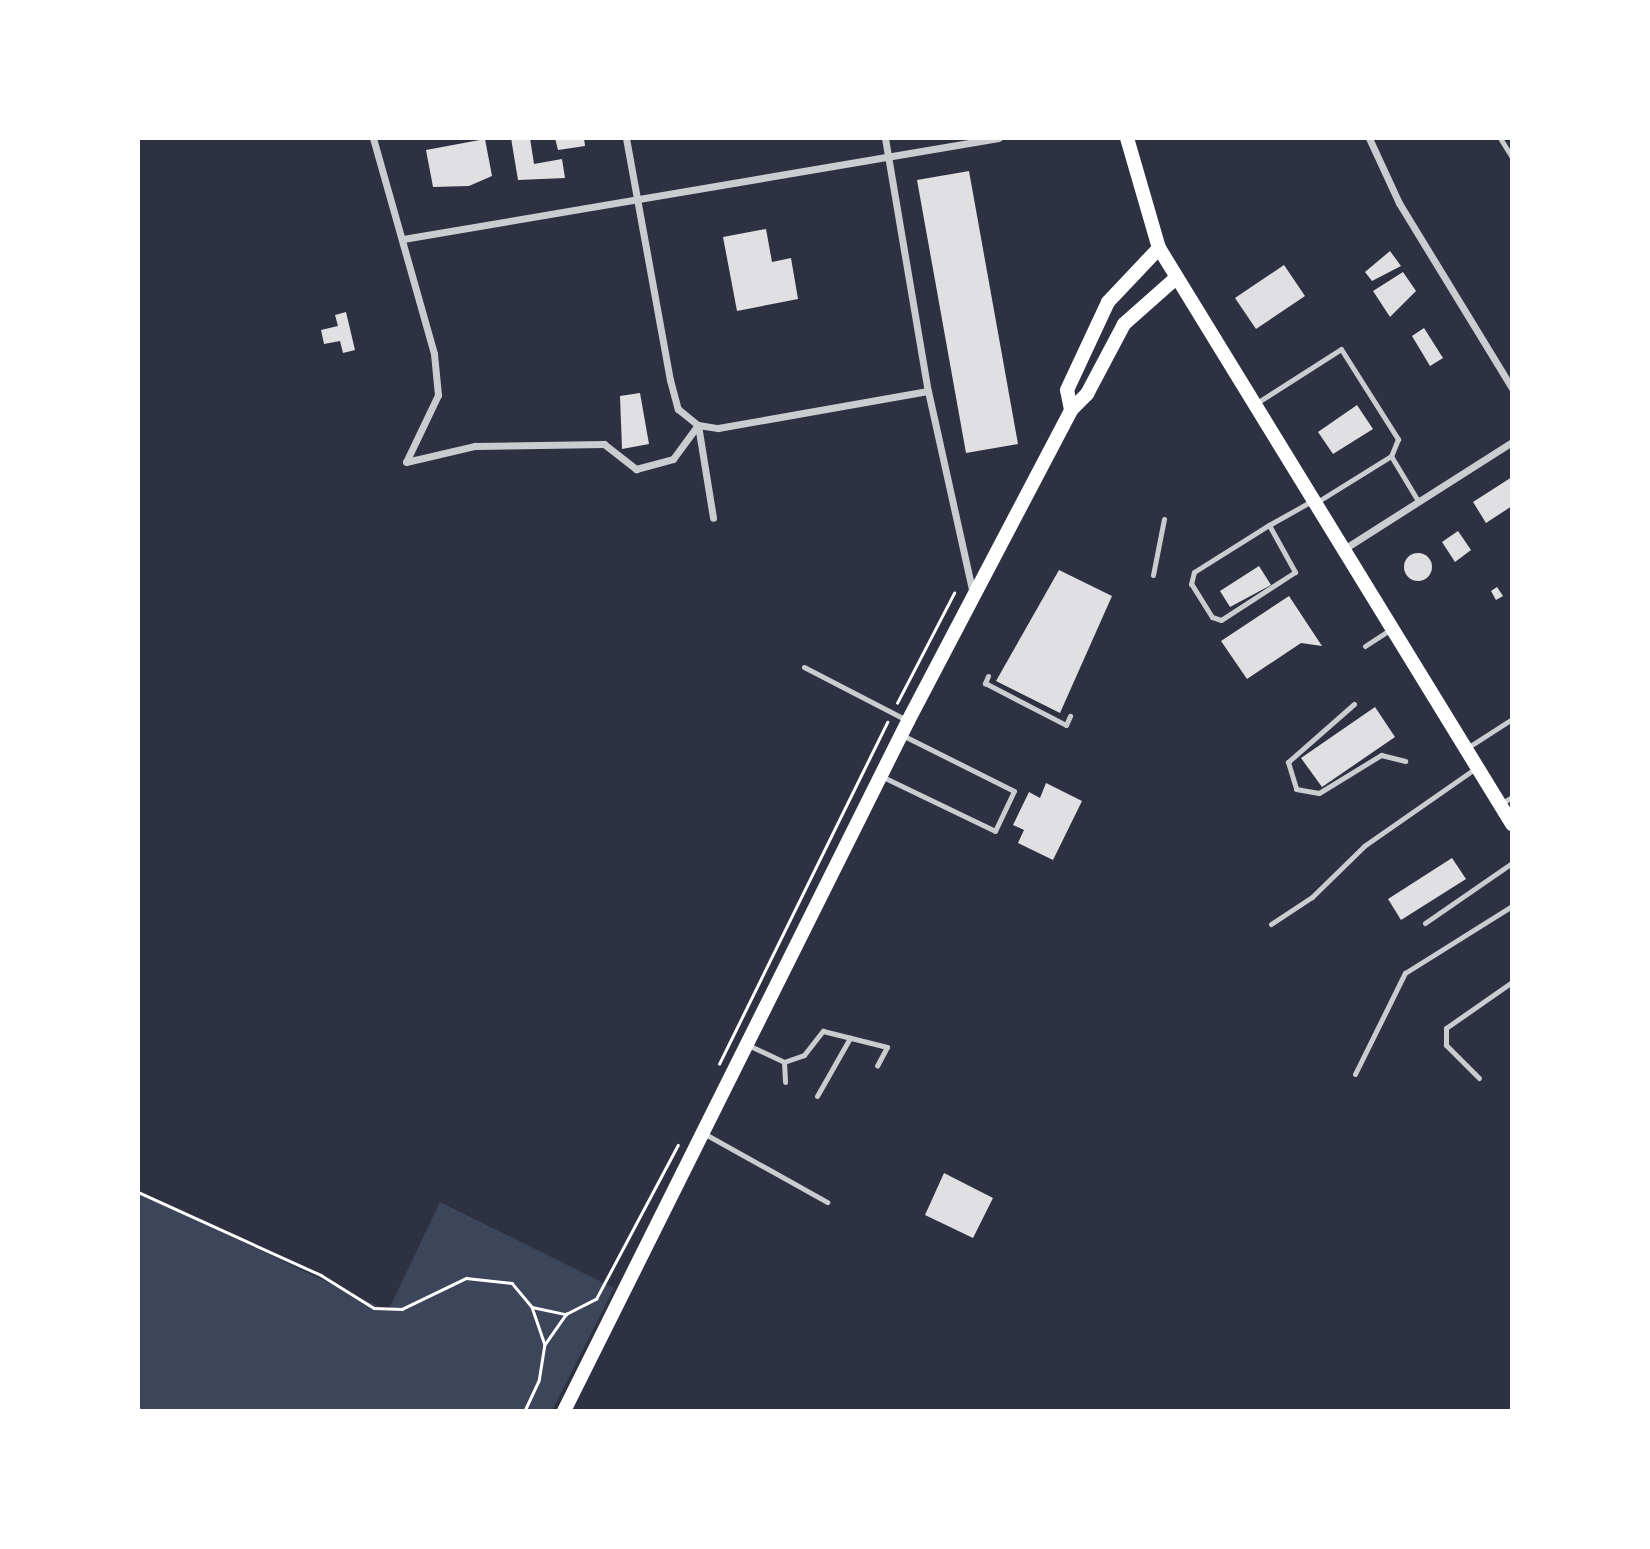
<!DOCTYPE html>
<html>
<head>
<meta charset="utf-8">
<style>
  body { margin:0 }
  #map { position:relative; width:1650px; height:1549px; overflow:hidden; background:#2d3142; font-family:"Libre Baskerville",serif }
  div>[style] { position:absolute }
  .green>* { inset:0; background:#3c4559 }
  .building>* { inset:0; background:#e0e0e3 }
  .round { border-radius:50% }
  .path>* { height:2.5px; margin:-1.25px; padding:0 1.25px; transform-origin:1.25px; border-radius:1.25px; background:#fff }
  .service>* { height:5px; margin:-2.5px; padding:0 2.5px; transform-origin:2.5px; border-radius:2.5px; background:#caccd0 }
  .minor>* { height:7px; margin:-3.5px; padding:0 3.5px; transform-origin:3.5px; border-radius:3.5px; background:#caccd0 }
  .secondary>* { height:14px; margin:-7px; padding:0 7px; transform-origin:7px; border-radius:7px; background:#fff }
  span { translate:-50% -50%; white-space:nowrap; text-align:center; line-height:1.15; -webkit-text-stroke:5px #fff; paint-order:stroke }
  .frame { position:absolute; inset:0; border:140px solid #fff; pointer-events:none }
</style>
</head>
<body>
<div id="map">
  <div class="green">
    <div style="clip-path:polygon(138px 1192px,388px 1311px,440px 1202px,614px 1288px,552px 1411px,138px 1411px)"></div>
  </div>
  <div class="building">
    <div style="clip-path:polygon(511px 138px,530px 138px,534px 164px,562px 159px,565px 178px,518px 180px)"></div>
    <div style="clip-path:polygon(555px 138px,584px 138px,585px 146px,558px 150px)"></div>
    <div style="clip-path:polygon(485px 139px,492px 176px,469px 186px,433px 187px,426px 150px)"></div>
    <div style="clip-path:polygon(969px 171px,1018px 444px,966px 453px,917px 180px)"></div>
    <div style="clip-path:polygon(766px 229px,772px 262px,791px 258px,798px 299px,737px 311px,723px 237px)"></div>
    <div style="clip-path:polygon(1390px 251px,1401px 266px,1372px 281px,1365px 272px)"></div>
    <div style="clip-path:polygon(1284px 265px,1305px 296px,1256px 329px,1235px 298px)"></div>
    <div style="clip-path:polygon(1403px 272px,1416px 291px,1390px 317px,1373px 291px)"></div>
    <div style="clip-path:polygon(346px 312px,355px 350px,343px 353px,340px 341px,324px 344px,321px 330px,338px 326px,335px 315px)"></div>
    <div style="clip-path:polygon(1424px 328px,1443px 358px,1430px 366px,1412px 336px)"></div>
    <div style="clip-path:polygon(640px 393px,649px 444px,622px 449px,620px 396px)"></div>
    <div style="clip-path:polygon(1357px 405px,1373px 429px,1333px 454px,1318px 432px)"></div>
    <div style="clip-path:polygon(1512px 477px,1512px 506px,1486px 523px,1473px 502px)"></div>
    <div style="clip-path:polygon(1458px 531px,1471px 550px,1455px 562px,1442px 542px)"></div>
    <div class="round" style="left:1404px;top:553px;width:28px;height:28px"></div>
    <div style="clip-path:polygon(1259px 566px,1271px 585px,1230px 607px,1220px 591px)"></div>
    <div style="clip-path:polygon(1059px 570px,1112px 596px,1060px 713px,996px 681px)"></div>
    <div style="clip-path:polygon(1497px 587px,1503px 596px,1496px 600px,1491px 591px)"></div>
    <div style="clip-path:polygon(1289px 596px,1322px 646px,1301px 643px,1247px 679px,1221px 641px)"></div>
    <div style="clip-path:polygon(1375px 707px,1395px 737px,1322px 787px,1301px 758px)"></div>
    <div style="clip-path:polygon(1046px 783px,1082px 801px,1053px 860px,1018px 843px,1024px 830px,1013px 825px,1029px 792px,1040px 798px)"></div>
    <div style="clip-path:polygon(1452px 858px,1466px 879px,1401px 920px,1388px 899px)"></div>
    <div style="clip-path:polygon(944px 1173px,993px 1198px,973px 1238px,925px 1215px)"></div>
  </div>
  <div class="path">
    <div style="left:897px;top:703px;width:124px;rotate:-62.6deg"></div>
    <div style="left:719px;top:1064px;width:381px;rotate:-63.8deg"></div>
    <div style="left:138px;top:1192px;width:201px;rotate:24.4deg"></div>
    <div style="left:321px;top:1275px;width:62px;rotate:31.9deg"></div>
    <div style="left:374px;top:1308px;width:28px;rotate:2deg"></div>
    <div style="left:402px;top:1309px;width:71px;rotate:-25.8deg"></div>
    <div style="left:466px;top:1278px;width:46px;rotate:6.2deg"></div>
    <div style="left:512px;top:1283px;width:31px;rotate:50deg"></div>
    <div style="left:532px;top:1307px;width:39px;rotate:71deg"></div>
    <div style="left:545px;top:1344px;width:37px;rotate:99deg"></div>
    <div style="left:539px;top:1381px;width:33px;rotate:115deg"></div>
    <div style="left:532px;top:1307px;width:35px;rotate:12deg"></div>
    <div style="left:545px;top:1344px;width:37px;rotate:-55deg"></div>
    <div style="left:566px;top:1314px;width:34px;rotate:-27deg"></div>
    <div style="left:596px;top:1299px;width:174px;rotate:-62deg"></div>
    <div style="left:138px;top:1409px;width:5px;rotate:22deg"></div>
  </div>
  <div class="service">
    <div style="left:1500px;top:138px;width:22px;rotate:58deg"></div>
    <div style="left:1255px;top:404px;width:102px;rotate:-32.6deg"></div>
    <div style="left:1341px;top:349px;width:107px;rotate:57.7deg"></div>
    <div style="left:1398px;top:439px;width:18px;rotate:112deg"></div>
    <div style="left:1317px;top:502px;width:87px;rotate:-31.9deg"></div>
    <div style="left:1391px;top:456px;width:52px;rotate:59deg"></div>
    <div style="left:1269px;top:525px;width:54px;rotate:61deg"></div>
    <div style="left:1295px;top:572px;width:88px;rotate:147deg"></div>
    <div style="left:1221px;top:620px;width:9px;rotate:-162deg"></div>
    <div style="left:1212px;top:617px;width:39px;rotate:-122deg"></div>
    <div style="left:1191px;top:584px;width:12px;rotate:-76deg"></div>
    <div style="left:1194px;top:572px;width:89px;rotate:-32.1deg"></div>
    <div style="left:1269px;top:525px;width:47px;rotate:-29.3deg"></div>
    <div style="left:1153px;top:575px;width:57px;rotate:-78.9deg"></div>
    <div style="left:1365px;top:646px;width:30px;rotate:-33deg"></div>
    <div style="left:804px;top:667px;width:117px;rotate:27.4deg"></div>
    <div style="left:988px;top:676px;width:8px;rotate:113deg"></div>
    <div style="left:985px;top:683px;width:91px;rotate:27.4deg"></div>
    <div style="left:1066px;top:725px;width:10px;rotate:-66deg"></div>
    <div style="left:1354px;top:704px;width:88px;rotate:138.7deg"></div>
    <div style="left:1288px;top:762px;width:28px;rotate:73deg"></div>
    <div style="left:1296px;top:789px;width:23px;rotate:10deg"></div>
    <div style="left:1319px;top:793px;width:73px;rotate:-31.5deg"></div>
    <div style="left:1381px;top:755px;width:25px;rotate:14deg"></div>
    <div style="left:1467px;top:748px;width:54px;rotate:-32.8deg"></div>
    <div style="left:883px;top:777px;width:124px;rotate:25.7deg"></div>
    <div style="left:995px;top:831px;width:44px;rotate:-64.6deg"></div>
    <div style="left:1014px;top:791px;width:123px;rotate:-153.4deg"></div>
    <div style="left:1502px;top:803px;width:12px;rotate:-31deg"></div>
    <div style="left:1425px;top:923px;width:106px;rotate:-34.6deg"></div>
    <div style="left:1271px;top:924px;width:49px;rotate:-33.4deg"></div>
    <div style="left:1312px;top:897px;width:73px;rotate:-44.4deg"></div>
    <div style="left:1364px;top:846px;width:136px;rotate:-34.9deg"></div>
    <div style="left:748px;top:1045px;width:40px;rotate:25deg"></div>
    <div style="left:784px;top:1062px;width:20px;rotate:87deg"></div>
    <div style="left:784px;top:1062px;width:21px;rotate:-19deg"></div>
    <div style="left:804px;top:1055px;width:31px;rotate:-52deg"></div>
    <div style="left:823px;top:1031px;width:66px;rotate:14deg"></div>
    <div style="left:887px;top:1047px;width:21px;rotate:118deg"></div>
    <div style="left:1355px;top:1074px;width:113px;rotate:-63.7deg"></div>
    <div style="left:1405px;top:973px;width:126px;rotate:-32.1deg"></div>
    <div style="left:1479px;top:1078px;width:47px;rotate:-135deg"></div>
    <div style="left:1446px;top:1045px;width:17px;rotate:-90deg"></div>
    <div style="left:1446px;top:1028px;width:80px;rotate:-34.9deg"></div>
    <div style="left:817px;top:1096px;width:67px;rotate:-60.4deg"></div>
    <div style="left:705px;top:1134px;width:140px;rotate:29.1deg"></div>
  </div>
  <div class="minor">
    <div style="left:373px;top:138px;width:224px;rotate:74.2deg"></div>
    <div style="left:434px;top:354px;width:41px;rotate:84.4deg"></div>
    <div style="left:438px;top:395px;width:74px;rotate:115.5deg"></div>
    <div style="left:626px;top:138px;width:246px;rotate:79.7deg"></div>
    <div style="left:670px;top:380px;width:30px;rotate:75deg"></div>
    <div style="left:678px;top:409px;width:26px;rotate:39deg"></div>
    <div style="left:698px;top:425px;width:94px;rotate:80.8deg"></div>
    <div style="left:885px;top:138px;width:257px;rotate:80.4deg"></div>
    <div style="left:928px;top:391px;width:208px;rotate:77.5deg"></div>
    <div style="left:1369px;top:138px;width:72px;rotate:65.2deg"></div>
    <div style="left:1399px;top:203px;width:217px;rotate:58.6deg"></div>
    <div style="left:403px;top:239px;width:604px;rotate:-9.63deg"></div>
    <div style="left:406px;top:462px;width:71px;rotate:-13.1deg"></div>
    <div style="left:475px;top:446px;width:129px;rotate:-0.9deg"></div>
    <div style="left:604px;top:444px;width:41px;rotate:38deg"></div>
    <div style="left:636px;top:469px;width:38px;rotate:-15deg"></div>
    <div style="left:673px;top:459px;width:42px;rotate:-53.7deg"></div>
    <div style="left:698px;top:425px;width:20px;rotate:9deg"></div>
    <div style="left:718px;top:428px;width:213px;rotate:-10deg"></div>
    <div style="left:1344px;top:549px;width:199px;rotate:-32.5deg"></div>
  </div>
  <div class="secondary">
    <div style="left:1127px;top:138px;width:115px;rotate:73.8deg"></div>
    <div style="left:1159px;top:248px;width:676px;rotate:58.5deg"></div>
    <div style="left:1071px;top:410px;width:20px;rotate:-101deg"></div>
    <div style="left:1067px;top:390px;width:97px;rotate:-65deg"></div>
    <div style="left:1108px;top:302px;width:74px;rotate:-46.6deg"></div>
    <div style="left:564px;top:1411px;width:771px;rotate:-63.5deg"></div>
    <div style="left:908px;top:721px;width:351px;rotate:-62.3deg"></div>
    <div style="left:1071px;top:410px;width:23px;rotate:-45deg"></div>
    <div style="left:1087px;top:394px;width:79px;rotate:-62.1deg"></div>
    <div style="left:1124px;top:324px;width:69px;rotate:-41.5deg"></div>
  </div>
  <div class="frame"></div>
</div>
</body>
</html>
